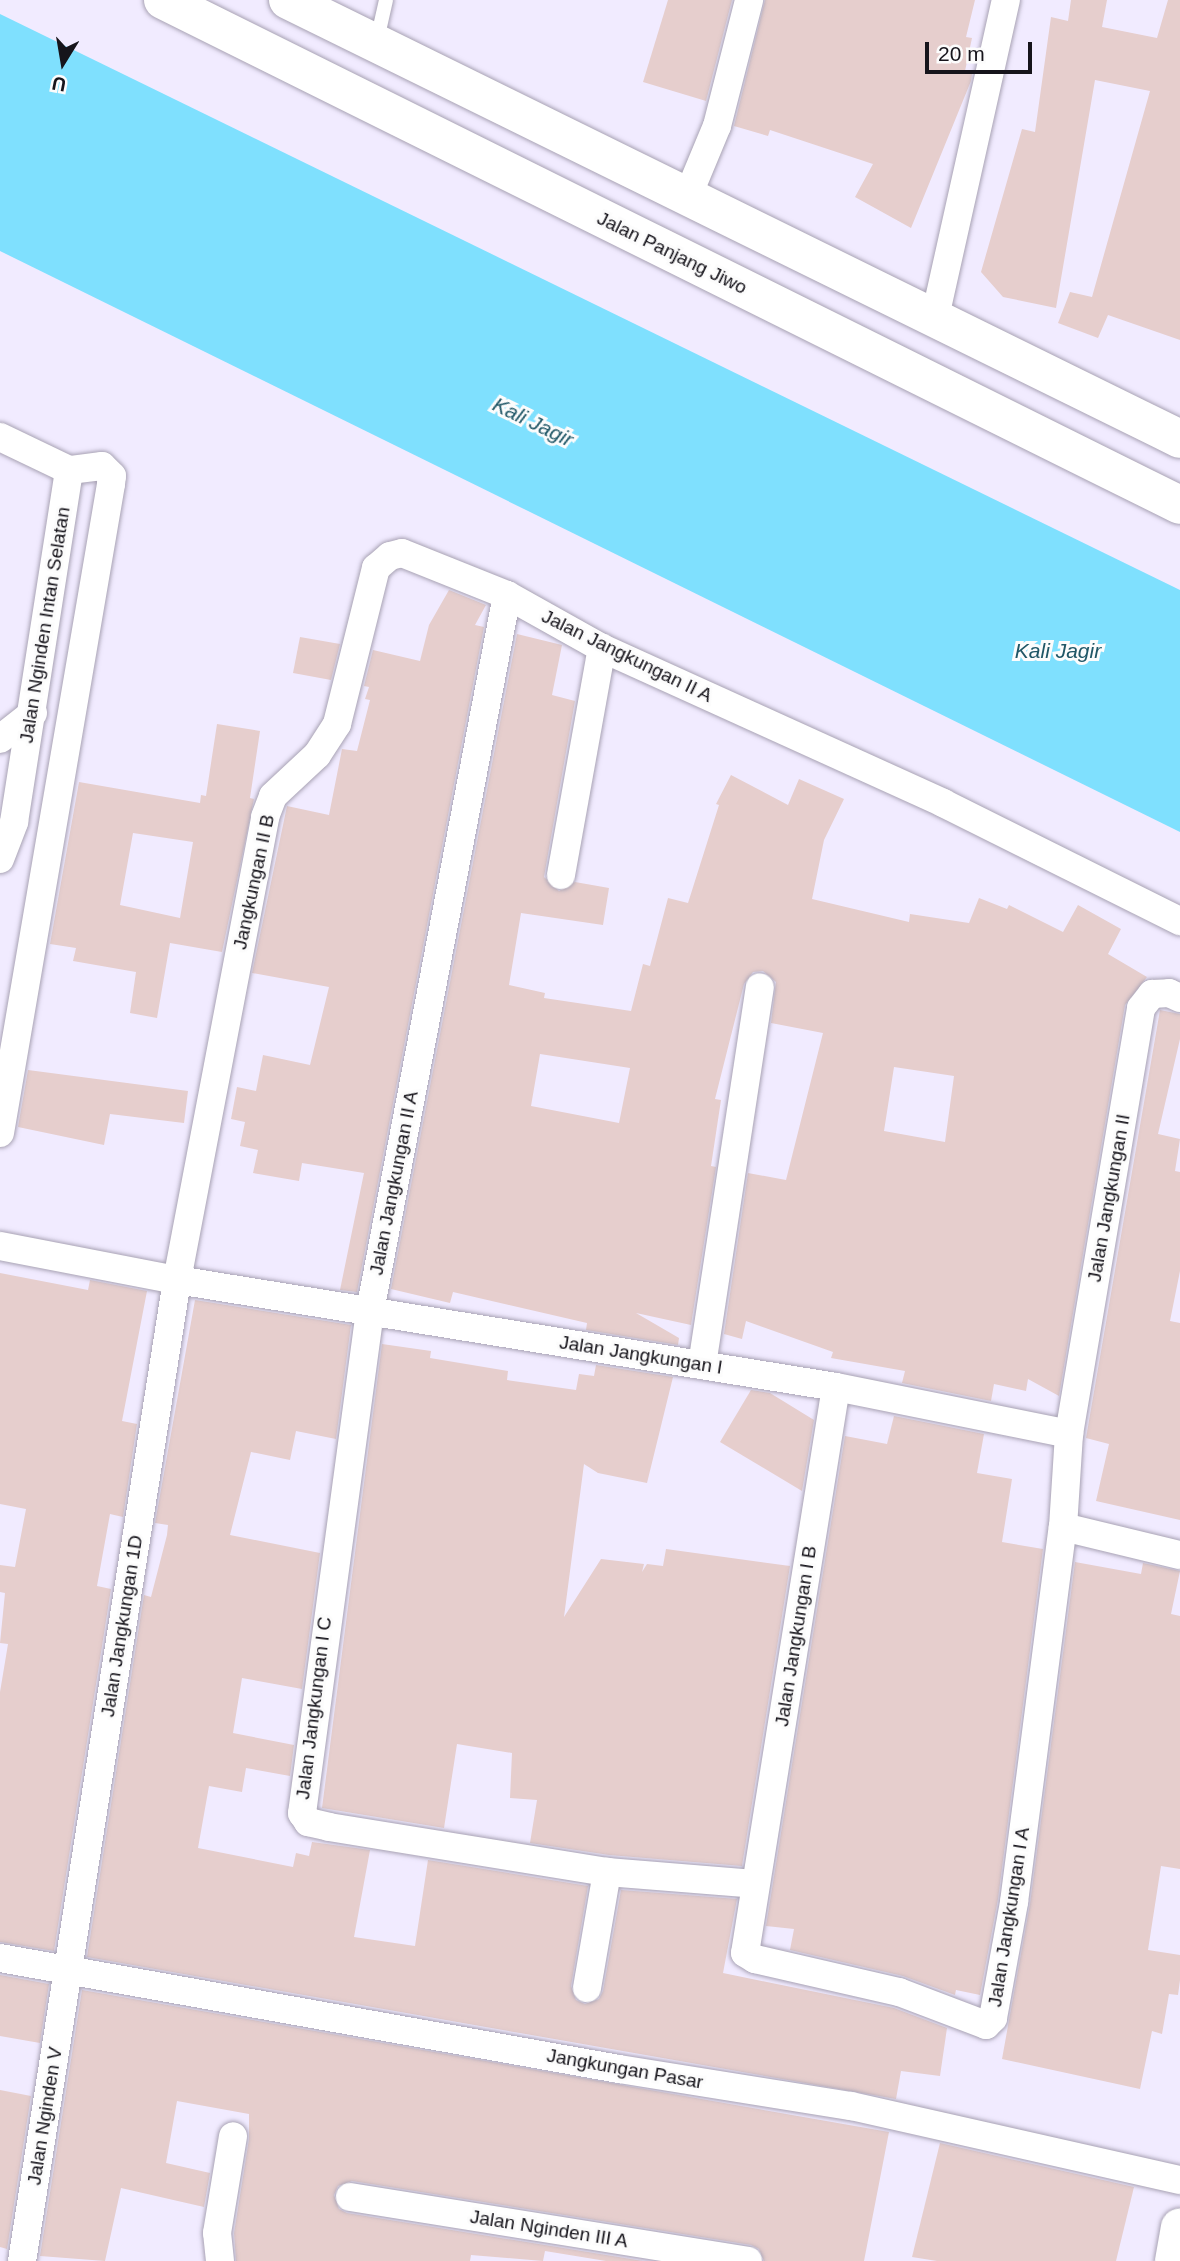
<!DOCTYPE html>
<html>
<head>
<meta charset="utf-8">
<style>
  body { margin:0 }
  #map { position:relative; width:1180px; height:2261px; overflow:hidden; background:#f1ebff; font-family:Arial,sans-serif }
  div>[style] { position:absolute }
  .water>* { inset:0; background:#7fe0fe }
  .building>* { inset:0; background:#e6cecd }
  .roads { filter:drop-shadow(0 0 2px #a8a2b4) drop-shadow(0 0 2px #a8a2b4) }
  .lane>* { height:14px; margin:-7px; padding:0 7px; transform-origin:7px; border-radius:7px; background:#fff }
  .street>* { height:28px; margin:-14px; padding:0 14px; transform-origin:14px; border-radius:14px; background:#fff }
  .primary>* { height:38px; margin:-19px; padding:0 19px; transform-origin:19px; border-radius:19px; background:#fff }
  span { translate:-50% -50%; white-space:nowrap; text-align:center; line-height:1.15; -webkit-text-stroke:6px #fcfcfc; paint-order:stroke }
  .street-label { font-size:19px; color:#16141b }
  .water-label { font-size:21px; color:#205767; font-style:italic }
  .north { position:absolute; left:28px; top:28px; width:70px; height:70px; -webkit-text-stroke:5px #fcfcfc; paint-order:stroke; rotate:191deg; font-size:19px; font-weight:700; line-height:28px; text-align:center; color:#16141b }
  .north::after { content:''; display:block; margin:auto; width:24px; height:32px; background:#16141b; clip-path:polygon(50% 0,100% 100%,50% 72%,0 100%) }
  .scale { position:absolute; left:925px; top:42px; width:107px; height:32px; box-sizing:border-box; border:4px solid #16141b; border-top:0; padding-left:9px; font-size:21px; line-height:24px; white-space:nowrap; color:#16141b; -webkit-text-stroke:5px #fcfcfc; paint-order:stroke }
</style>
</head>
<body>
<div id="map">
  <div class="water">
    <div style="clip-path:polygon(0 14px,1180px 590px,1180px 832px,0 251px)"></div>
  </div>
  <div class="building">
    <div style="clip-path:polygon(668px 0,732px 0,706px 101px,643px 82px)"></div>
    <div style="clip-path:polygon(765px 0,975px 0,966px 37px,972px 38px,965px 71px,972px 74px,971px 81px,911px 228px,855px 197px,873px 164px,770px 130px,768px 136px,734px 126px)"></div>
    <div style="clip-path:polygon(1071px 0,1107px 0,1102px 27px,1157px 38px,1168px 0,1180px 0,1180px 340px,1108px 315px,1098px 338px,1058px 323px,1070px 292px,1092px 297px,1150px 91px,1095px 80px,1056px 308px,1003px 297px,981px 272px,1022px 129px,1035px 132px,1051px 17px,1068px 21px)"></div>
    <div style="clip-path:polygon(449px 590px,486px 605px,475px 625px,484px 627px,357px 1292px,340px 1290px,364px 1173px,302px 1163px,299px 1181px,253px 1173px,258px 1150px,240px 1146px,245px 1122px,231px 1119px,237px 1087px,256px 1091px,263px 1055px,310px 1065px,329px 987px,252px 973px,287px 806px,329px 815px,342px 749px,357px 751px,370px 700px,365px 699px,369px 687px,364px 686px,373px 650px,420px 661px,429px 625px)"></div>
    <div style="clip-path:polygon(evenodd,517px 634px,562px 645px,552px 695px,575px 701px,544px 877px,559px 891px,575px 882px,609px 888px,603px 925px,521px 913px,509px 985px,545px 993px,544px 998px,631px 1011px,643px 964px,650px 966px,668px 898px,688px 903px,719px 805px,716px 804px,731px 775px,788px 805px,799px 779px,844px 799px,824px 840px,812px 899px,909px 922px,910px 914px,969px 923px,979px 898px,1007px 909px,1009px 905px,1063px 932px,1078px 905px,1121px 929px,1108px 954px,1147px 977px,1125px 1005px,1059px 1396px,1028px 1379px,1026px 1391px,994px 1384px,991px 1401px,902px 1383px,905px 1371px,831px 1358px,833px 1352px,746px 1321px,742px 1339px,724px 1334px,748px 1173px,786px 1180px,823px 1033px,771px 1023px,776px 982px,763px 971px,753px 972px,744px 984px,715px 1099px,721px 1100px,711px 1166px,716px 1167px,691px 1325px,636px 1313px,679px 1338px,678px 1345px,586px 1330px,587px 1323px,453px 1292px,450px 1303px,391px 1289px,517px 634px,540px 1054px,630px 1068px,619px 1123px,531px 1106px,540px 1054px,517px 634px,894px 1067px,954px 1076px,945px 1142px,884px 1131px,894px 1067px)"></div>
    <div style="clip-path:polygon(300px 637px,340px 644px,331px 680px,293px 673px)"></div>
    <div style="clip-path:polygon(evenodd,217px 724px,260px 731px,250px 798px,254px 799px,222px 952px,170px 943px,157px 1018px,130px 1013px,136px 972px,73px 961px,76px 948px,50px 944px,79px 782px,200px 803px,201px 795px,206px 796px,217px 724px,133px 833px,193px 842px,180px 918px,120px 905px,133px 833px)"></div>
    <div style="clip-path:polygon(1160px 1010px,1180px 1014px,1180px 1039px,1158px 1134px,1180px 1139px,1175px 1171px,1180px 1172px,1180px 1271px,1170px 1321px,1180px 1323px,1180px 1520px,1096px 1501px,1109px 1444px,1086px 1438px)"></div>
    <div style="clip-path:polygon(28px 1070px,188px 1091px,184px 1123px,110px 1114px,104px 1145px,18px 1127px)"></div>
    <div style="clip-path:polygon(0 1273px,88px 1290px,90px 1280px,147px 1291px,122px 1421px,137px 1424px,123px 1517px,110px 1514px,97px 1586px,111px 1589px,54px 1951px,0 1942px,0 1692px,8px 1644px,0 1643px,5px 1593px,0 1592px,0 1565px,15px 1567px,26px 1509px,0 1504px)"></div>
    <div style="clip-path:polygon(195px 1300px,351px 1325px,336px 1439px,296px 1431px,290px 1460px,251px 1452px,230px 1535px,320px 1553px,302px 1689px,242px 1678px,233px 1733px,294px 1745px,290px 1776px,246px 1768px,242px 1792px,209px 1786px,198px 1848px,293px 1867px,296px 1853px,309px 1856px,312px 1842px,370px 1850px,354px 1937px,415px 1946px,428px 1860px,588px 1886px,571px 1986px,576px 2000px,585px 2004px,599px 1999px,603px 1991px,621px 1890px,737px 1899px,723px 1973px,894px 2008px,947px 2028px,940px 2076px,901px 2071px,896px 2099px,87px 1957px,144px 1595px,151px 1597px,167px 1535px,168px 1525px,155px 1523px)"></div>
    <div style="clip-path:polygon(382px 1344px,431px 1351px,430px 1358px,508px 1371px,507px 1380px,576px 1390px,579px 1374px,594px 1376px,596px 1365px,673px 1377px,647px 1483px,598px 1473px,584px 1464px,564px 1617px,601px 1559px,644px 1564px,642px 1572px,647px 1564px,663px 1566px,666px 1549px,790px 1566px,742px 1866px,609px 1855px,530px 1843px,537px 1800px,510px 1798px,512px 1753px,457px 1744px,444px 1828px,322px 1808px)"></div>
    <div style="clip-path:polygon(751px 1390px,770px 1393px,814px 1420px,802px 1491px,720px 1442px)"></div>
    <div style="clip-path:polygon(894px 1416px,984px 1434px,977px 1473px,1012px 1479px,1002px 1542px,1043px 1549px,998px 1899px,980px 1995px,956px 1990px,955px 1995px,903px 1976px,790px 1950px,794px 1929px,766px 1926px,845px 1436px,887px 1444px)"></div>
    <div style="clip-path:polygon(1075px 1562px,1141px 1574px,1143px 1563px,1180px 1571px,1171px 1614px,1180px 1616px,1180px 1869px,1161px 1866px,1148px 1950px,1180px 1955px,1180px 1980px,1178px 1995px,1169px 1994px,1162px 2034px,1152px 2031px,1140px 2089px,1002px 2059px,1030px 1904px)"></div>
    <div style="clip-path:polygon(0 1975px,49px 1984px,40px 2043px,0 2036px)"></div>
    <div style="clip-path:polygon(82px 1990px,889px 2132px,864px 2261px,764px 2261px,759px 2249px,751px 2245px,352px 2181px,338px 2186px,334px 2195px,339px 2209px,347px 2213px,643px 2261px,606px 2261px,545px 2251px,543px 2261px,471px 2255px,470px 2261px,236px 2261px,234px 2233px,249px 2139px,249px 2114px,177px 2101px,166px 2163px,210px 2173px,204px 2207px,121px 2188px,105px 2261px,40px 2256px)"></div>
    <div style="clip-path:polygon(0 2090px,31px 2096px,7px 2249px,0 2247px)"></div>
    <div style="clip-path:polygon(940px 2143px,1134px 2187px,1116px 2261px,937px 2261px,912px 2257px)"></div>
  </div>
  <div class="roads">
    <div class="lane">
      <div style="left:377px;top:40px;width:41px;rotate:-77.3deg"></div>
    </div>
    <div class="street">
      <div style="left:687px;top:198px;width:78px;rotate:-67.4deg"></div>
      <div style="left:717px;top:126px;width:130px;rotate:-75.7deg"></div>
      <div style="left:935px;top:317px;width:325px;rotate:-77.4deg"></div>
      <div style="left:0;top:437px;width:76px;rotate:25.6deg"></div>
      <div style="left:507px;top:595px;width:729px;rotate:100.83deg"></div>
      <div style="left:370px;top:1311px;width:507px;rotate:97.71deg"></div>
      <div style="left:302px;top:1813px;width:11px;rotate:56deg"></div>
      <div style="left:308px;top:1822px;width:22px;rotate:13deg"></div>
      <div style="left:329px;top:1827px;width:282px;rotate:9.2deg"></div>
      <div style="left:607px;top:1872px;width:148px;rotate:4.6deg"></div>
      <div style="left:0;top:739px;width:42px;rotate:-38.2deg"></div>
      <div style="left:0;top:859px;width:40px;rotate:-69deg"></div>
      <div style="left:14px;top:822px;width:356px;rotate:-81.1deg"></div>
      <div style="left:561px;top:875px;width:231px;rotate:-79.8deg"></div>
      <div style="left:0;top:1133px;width:658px;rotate:-80.29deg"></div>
      <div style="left:111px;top:484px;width:8px;rotate:-83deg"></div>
      <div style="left:112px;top:476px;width:14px;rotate:-135deg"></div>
      <div style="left:102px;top:466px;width:33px;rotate:173deg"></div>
      <div style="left:0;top:1246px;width:180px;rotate:10.9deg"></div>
      <div style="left:177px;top:1280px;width:668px;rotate:9.22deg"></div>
      <div style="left:836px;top:1387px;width:238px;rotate:11.4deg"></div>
      <div style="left:702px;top:1365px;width:382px;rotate:-81.3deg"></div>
      <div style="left:836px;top:1387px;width:573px;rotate:99.13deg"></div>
      <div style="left:745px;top:1953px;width:12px;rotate:31deg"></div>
      <div style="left:755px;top:1959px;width:148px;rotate:12.9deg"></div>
      <div style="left:899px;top:1992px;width:93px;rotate:20.8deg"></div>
      <div style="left:986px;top:2025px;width:10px;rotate:-45deg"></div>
      <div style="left:993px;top:2018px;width:118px;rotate:-79.7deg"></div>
      <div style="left:1014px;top:1902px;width:378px;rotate:-82.6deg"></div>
      <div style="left:1063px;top:1527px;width:93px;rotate:-86.3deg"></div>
      <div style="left:1069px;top:1434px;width:432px;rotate:-80.4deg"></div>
      <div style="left:1141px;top:1008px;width:18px;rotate:-52deg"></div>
      <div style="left:1152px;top:994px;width:17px;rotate:-3deg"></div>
      <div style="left:1169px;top:993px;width:12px;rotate:24deg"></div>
      <div style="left:1063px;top:1527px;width:120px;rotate:13.5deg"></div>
      <div style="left:0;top:1958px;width:629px;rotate:10.17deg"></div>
      <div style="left:619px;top:2069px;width:235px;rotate:9.1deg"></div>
      <div style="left:851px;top:2106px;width:337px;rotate:12.7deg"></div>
      <div style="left:587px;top:1988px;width:118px;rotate:-80.2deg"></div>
      <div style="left:350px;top:2197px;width:403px;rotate:9.1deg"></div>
      <div style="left:22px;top:2261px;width:993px;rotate:-81.02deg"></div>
      <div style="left:177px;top:1280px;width:471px;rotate:-79.2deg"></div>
      <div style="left:265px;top:817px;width:22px;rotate:-69deg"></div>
      <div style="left:273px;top:796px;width:60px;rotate:-43deg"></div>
      <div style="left:317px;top:755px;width:37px;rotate:-57deg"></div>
      <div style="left:337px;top:724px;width:161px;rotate:-76deg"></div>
      <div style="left:376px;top:568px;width:18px;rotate:-41deg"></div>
      <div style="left:390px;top:556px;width:12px;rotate:-14deg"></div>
      <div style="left:402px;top:553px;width:113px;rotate:21.8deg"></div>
      <div style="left:507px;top:595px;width:109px;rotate:29.2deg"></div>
      <div style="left:602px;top:648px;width:375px;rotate:24.4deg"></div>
      <div style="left:943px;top:803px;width:265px;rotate:26.5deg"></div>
      <div style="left:220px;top:2261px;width:28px;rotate:-96deg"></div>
      <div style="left:217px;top:2233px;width:98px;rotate:-80.6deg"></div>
    </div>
    <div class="primary">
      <div style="left:163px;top:0;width:1135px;rotate:26.41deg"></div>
      <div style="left:288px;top:0;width:994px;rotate:26.2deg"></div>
      <div style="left:1174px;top:2261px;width:34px;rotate:-80deg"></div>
    </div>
  </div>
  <div class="street-label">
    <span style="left:672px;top:253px;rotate:26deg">Jalan Panjang Jiwo</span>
    <span style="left:45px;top:625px;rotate:-81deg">Jalan Nginden Intan Selatan</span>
    <span style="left:627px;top:656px;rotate:26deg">Jalan Jangkungan II A</span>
    <span style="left:254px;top:882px;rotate:-78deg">Jangkungan II B</span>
    <span style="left:394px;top:1183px;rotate:-79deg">Jalan Jangkungan II A</span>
    <span style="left:1109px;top:1198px;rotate:-80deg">Jalan Jangkungan II</span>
    <span style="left:641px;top:1355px;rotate:9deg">Jalan Jangkungan I</span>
    <span style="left:122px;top:1626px;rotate:-81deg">Jalan Jangkungan 1D</span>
    <span style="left:796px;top:1636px;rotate:-81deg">Jalan Jangkungan I B</span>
    <span style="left:314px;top:1708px;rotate:-83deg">Jalan Jangkungan I C</span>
    <span style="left:1009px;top:1917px;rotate:-81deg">Jalan Jangkungan I A</span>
    <span style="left:625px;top:2069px;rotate:10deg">Jangkungan Pasar</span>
    <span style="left:45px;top:2116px;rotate:-81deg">Jalan Nginden V</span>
    <span style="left:549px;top:2229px;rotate:9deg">Jalan Nginden III A</span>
  </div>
  <div class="water-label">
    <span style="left:533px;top:422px;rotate:26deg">Kali Jagir</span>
    <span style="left:1058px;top:651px">Kali Jagir</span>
  </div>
  <div class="north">U</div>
  <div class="scale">20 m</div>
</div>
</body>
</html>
